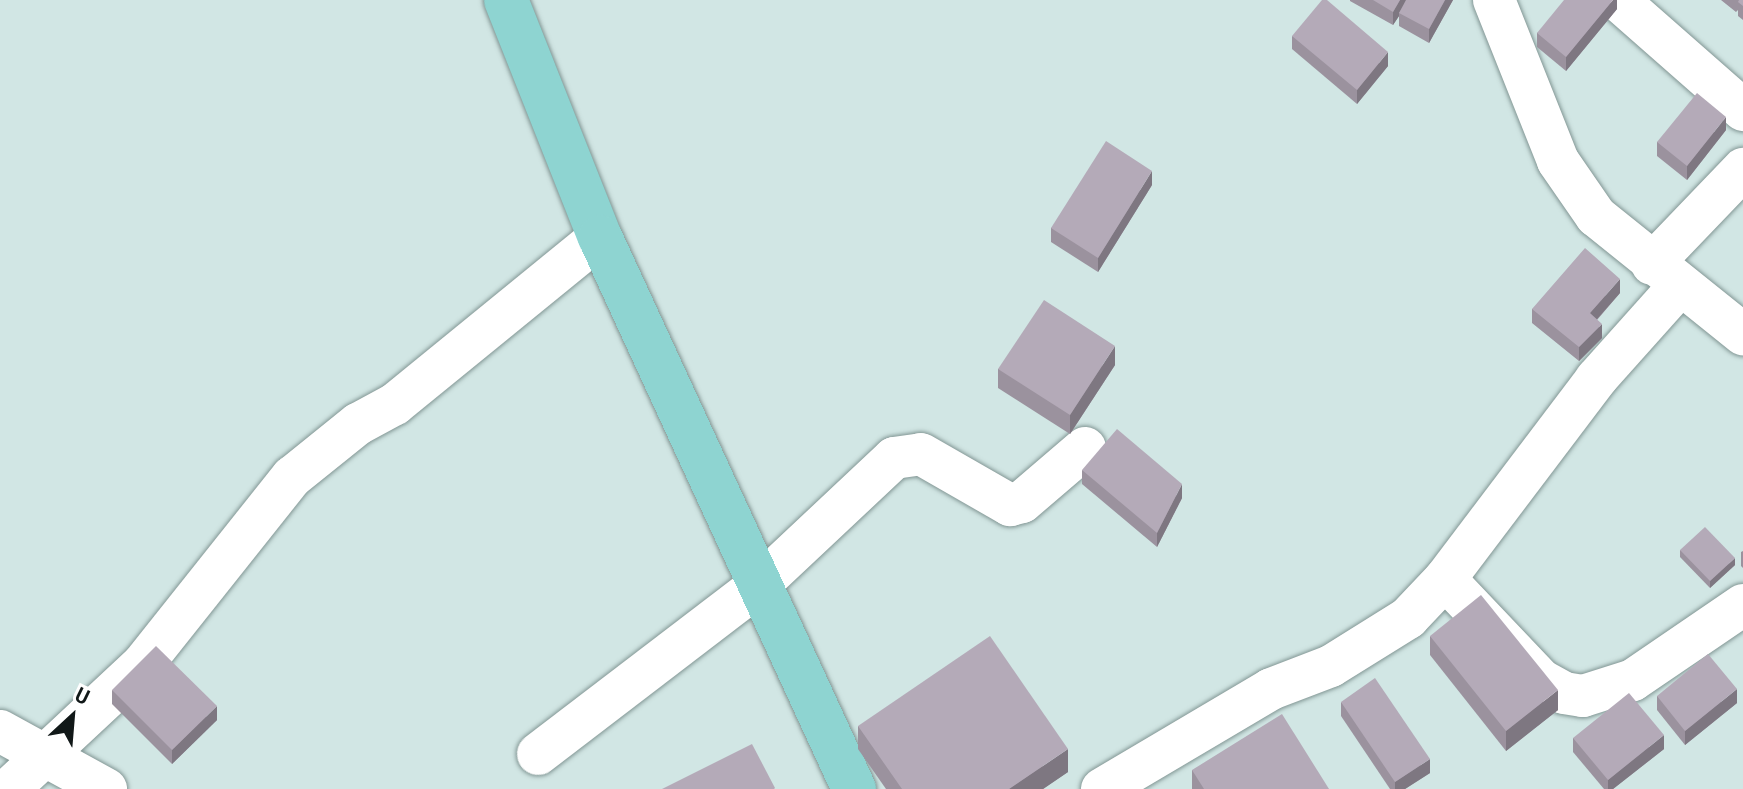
<!DOCTYPE html>
<html>
<head>
<meta charset="utf-8">
<style>
  body { margin:0 }
  #map { position:relative; width:1743px; height:789px; overflow:hidden; background:#d1e6e4; font-family:"Archivo Narrow",sans-serif }
  div>[style] { position:absolute }
  .roads { filter:drop-shadow(0 0 2px #829694) drop-shadow(0 0 2px #829694) }
  .minor>* { height:42px; margin:-21px; padding:0 21px; transform-origin:21px; border-radius:21px; background:#fff }
  .major>* { height:44px; margin:-22px; padding:0 22px; transform-origin:22px; border-radius:22px; background:#8ed4d1 }
  .wall>* { inset:0; background:#9b929e }
  .shaded-wall>* { inset:0; background:#7e7781 }
  .building>* { inset:0; background:#b4aab8 }
  span { translate:-50% -50%; white-space:nowrap; text-align:center; line-height:1.15; -webkit-text-stroke:6px #fff; paint-order:stroke }
  .north { position:absolute; left:32px; top:677px; width:80px; height:80px; -webkit-text-stroke:6px #fff; paint-order:stroke; rotate:26deg; font-size:22px; font-weight:700; line-height:32px; text-align:center; color:#111818 }
  .north::after { content:''; display:block; margin:auto; width:28px; height:36px; background:#111818; clip-path:polygon(50% 0,100% 100%,50% 72%,0 100%) }
</style>
</head>
<body>
<div id="map">
  <div class="roads">
    <div class="minor">
      <div style="left:1494px;top:0;width:173px;rotate:68.3deg"></div>
      <div style="left:1558px;top:161px;width:67px;rotate:55.4deg"></div>
      <div style="left:1596px;top:216px;width:189px;rotate:38.8deg"></div>
      <div style="left:1618px;top:0;width:167px;rotate:41.3deg"></div>
      <div style="left:1652px;top:264px;width:132px;rotate:-46.2deg"></div>
      <div style="left:1445px;top:579px;width:139px;rotate:46.5deg"></div>
      <div style="left:1541px;top:680px;width:26px;rotate:29deg"></div>
      <div style="left:1564px;top:693px;width:19px;rotate:9deg"></div>
      <div style="left:1583px;top:696px;width:52px;rotate:-17.7deg"></div>
      <div style="left:1633px;top:680px;width:133px;rotate:-34.3deg"></div>
      <div style="left:0;top:731px;width:121px;rotate:28.7deg"></div>
      <div style="left:538px;top:754px;width:280px;rotate:-37.4deg"></div>
      <div style="left:760px;top:584px;width:184px;rotate:-43.2deg"></div>
      <div style="left:894px;top:458px;width:27px;rotate:-8deg"></div>
      <div style="left:921px;top:454px;width:103px;rotate:29.8deg"></div>
      <div style="left:1010px;top:505px;width:12px;rotate:-14deg"></div>
      <div style="left:1022px;top:502px;width:83px;rotate:-40.6deg"></div>
      <div style="left:9px;top:789px;width:183px;rotate:-43deg"></div>
      <div style="left:143px;top:664px;width:239px;rotate:-51.5deg"></div>
      <div style="left:292px;top:477px;width:85px;rotate:-38.8deg"></div>
      <div style="left:358px;top:424px;width:42px;rotate:-28.4deg"></div>
      <div style="left:395px;top:404px;width:264px;rotate:-39.2deg"></div>
      <div style="left:1102px;top:789px;width:196px;rotate:-30.6deg"></div>
      <div style="left:1271px;top:689px;width:64px;rotate:-21deg"></div>
      <div style="left:1331px;top:666px;width:91px;rotate:-31.9deg"></div>
      <div style="left:1408px;top:618px;width:54px;rotate:-46.5deg"></div>
      <div style="left:1445px;top:579px;width:251px;rotate:-52.9deg"></div>
      <div style="left:1596px;top:379px;width:126px;rotate:-48.2deg"></div>
    </div>
    <div class="major">
      <div style="left:506px;top:0;width:255px;rotate:68.4deg"></div>
      <div style="left:600px;top:237px;width:608px;rotate:65.29deg"></div>
    </div>
  </div>
  <div class="wall">
    <div style="clip-path:polygon(1350px 0,1453px 0,1429px 43px,1399px 26px,1399px 16px,1393px 25px,1350px 1px)"></div>
    <div style="clip-path:polygon(1617px 0,1617px 9px,1566px 71px,1537px 47px,1537px 33px)"></div>
    <div style="clip-path:polygon(1721px 0,1743px 0,1743px 20px,1738px 16px,1738px 10px,1736px 12px)"></div>
    <div style="clip-path:polygon(1292px 36px,1388px 66px,1357px 104px,1292px 49px)"></div>
    <div style="clip-path:polygon(1726px 130px,1687px 180px,1657px 156px,1657px 142px)"></div>
    <div style="clip-path:polygon(1152px 185px,1098px 272px,1051px 242px,1051px 228px)"></div>
    <div style="clip-path:polygon(1620px 293px,1597px 320px,1602px 338px,1579px 361px,1532px 323px,1532px 309px)"></div>
    <div style="clip-path:polygon(1115px 365px,1070px 434px,998px 388px,998px 369px)"></div>
    <div style="clip-path:polygon(1082px 470px,1182px 498px,1157px 547px,1082px 484px)"></div>
    <div style="clip-path:polygon(1680px 550px,1735px 565px,1710px 588px,1680px 557px)"></div>
    <div style="clip-path:polygon(1743px 551px,1743px 568px,1741px 566px,1741px 552px)"></div>
    <div style="clip-path:polygon(1430px 636px,1558px 710px,1506px 751px,1430px 655px)"></div>
    <div style="clip-path:polygon(112px 690px,217px 720px,172px 764px,112px 704px)"></div>
    <div style="clip-path:polygon(1657px 696px,1737px 703px,1685px 745px,1657px 710px)"></div>
    <div style="clip-path:polygon(1341px 702px,1430px 773px,1405px 789px,1390px 789px,1341px 716px)"></div>
    <div style="clip-path:polygon(858px 726px,1068px 772px,1043px 789px,886px 789px,858px 749px)"></div>
    <div style="clip-path:polygon(1573px 738px,1664px 749px,1613px 789px,1604px 789px,1573px 752px)"></div>
    <div style="clip-path:polygon(1192px 770px,1329px 789px,1192px 789px)"></div>
  </div>
  <div class="shaded-wall">
    <div style="clip-path:polygon(1400px 0,1408px 0,1399px 13px,1399px 16px,1393px 25px,1393px 12px)"></div>
    <div style="clip-path:polygon(1445px 0,1453px 0,1429px 43px,1429px 29px)"></div>
    <div style="clip-path:polygon(1613px 0,1617px 0,1617px 9px,1566px 71px,1566px 57px)"></div>
    <div style="clip-path:polygon(1388px 52px,1388px 66px,1357px 104px,1357px 90px)"></div>
    <div style="clip-path:polygon(1726px 117px,1726px 130px,1687px 180px,1687px 166px)"></div>
    <div style="clip-path:polygon(1152px 171px,1152px 185px,1098px 272px,1098px 258px)"></div>
    <div style="clip-path:polygon(1620px 279px,1620px 293px,1590px 327px,1590px 313px)"></div>
    <div style="clip-path:polygon(1602px 324px,1602px 338px,1579px 361px,1579px 347px)"></div>
    <div style="clip-path:polygon(1115px 346px,1115px 365px,1070px 434px,1070px 415px)"></div>
    <div style="clip-path:polygon(1182px 484px,1182px 498px,1157px 547px,1157px 533px)"></div>
    <div style="clip-path:polygon(1735px 558px,1735px 565px,1710px 588px,1710px 581px)"></div>
    <div style="clip-path:polygon(1737px 689px,1737px 703px,1685px 745px,1685px 731px)"></div>
    <div style="clip-path:polygon(1558px 690px,1558px 710px,1506px 751px,1506px 731px)"></div>
    <div style="clip-path:polygon(217px 706px,217px 720px,172px 764px,172px 750px)"></div>
    <div style="clip-path:polygon(1664px 735px,1664px 749px,1613px 789px,1608px 789px,1608px 780px)"></div>
    <div style="clip-path:polygon(1068px 749px,1068px 772px,1043px 789px,1009px 789px)"></div>
    <div style="clip-path:polygon(1430px 759px,1430px 773px,1405px 789px,1395px 789px,1395px 782px)"></div>
  </div>
  <div class="building">
    <div style="clip-path:polygon(1322px 0,1327px 0,1388px 52px,1357px 90px,1292px 36px)"></div>
    <div style="clip-path:polygon(1373px 0,1400px 0,1393px 12px)"></div>
    <div style="clip-path:polygon(1406px 0,1445px 0,1429px 29px,1399px 13px)"></div>
    <div style="clip-path:polygon(1564px 0,1613px 0,1566px 57px,1537px 33px)"></div>
    <div style="clip-path:polygon(1739px 0,1743px 0,1743px 6px,1738px 2px)"></div>
    <div style="clip-path:polygon(1697px 93px,1726px 117px,1687px 166px,1657px 142px)"></div>
    <div style="clip-path:polygon(1106px 141px,1152px 171px,1098px 258px,1051px 228px)"></div>
    <div style="clip-path:polygon(1585px 248px,1620px 279px,1590px 313px,1602px 324px,1579px 347px,1532px 309px)"></div>
    <div style="clip-path:polygon(1044px 300px,1115px 346px,1070px 415px,998px 369px)"></div>
    <div style="clip-path:polygon(1117px 429px,1182px 484px,1157px 533px,1082px 470px)"></div>
    <div style="clip-path:polygon(1705px 527px,1735px 558px,1710px 581px,1680px 550px)"></div>
    <div style="clip-path:polygon(1481px 595px,1558px 690px,1506px 731px,1430px 636px)"></div>
    <div style="clip-path:polygon(990px 636px,1068px 749px,1009px 789px,902px 789px,858px 726px)"></div>
    <div style="clip-path:polygon(156px 646px,217px 706px,172px 750px,112px 690px)"></div>
    <div style="clip-path:polygon(1708px 654px,1737px 689px,1685px 731px,1657px 696px)"></div>
    <div style="clip-path:polygon(1375px 678px,1430px 759px,1395px 782px,1341px 702px)"></div>
    <div style="clip-path:polygon(1629px 693px,1664px 735px,1608px 780px,1573px 738px)"></div>
    <div style="clip-path:polygon(1282px 714px,1329px 789px,1204px 789px,1192px 770px)"></div>
    <div style="clip-path:polygon(752px 744px,775px 788px,774px 789px,662px 789px)"></div>
  </div>
  <div class="north">U</div>
</div>
</body>
</html>
